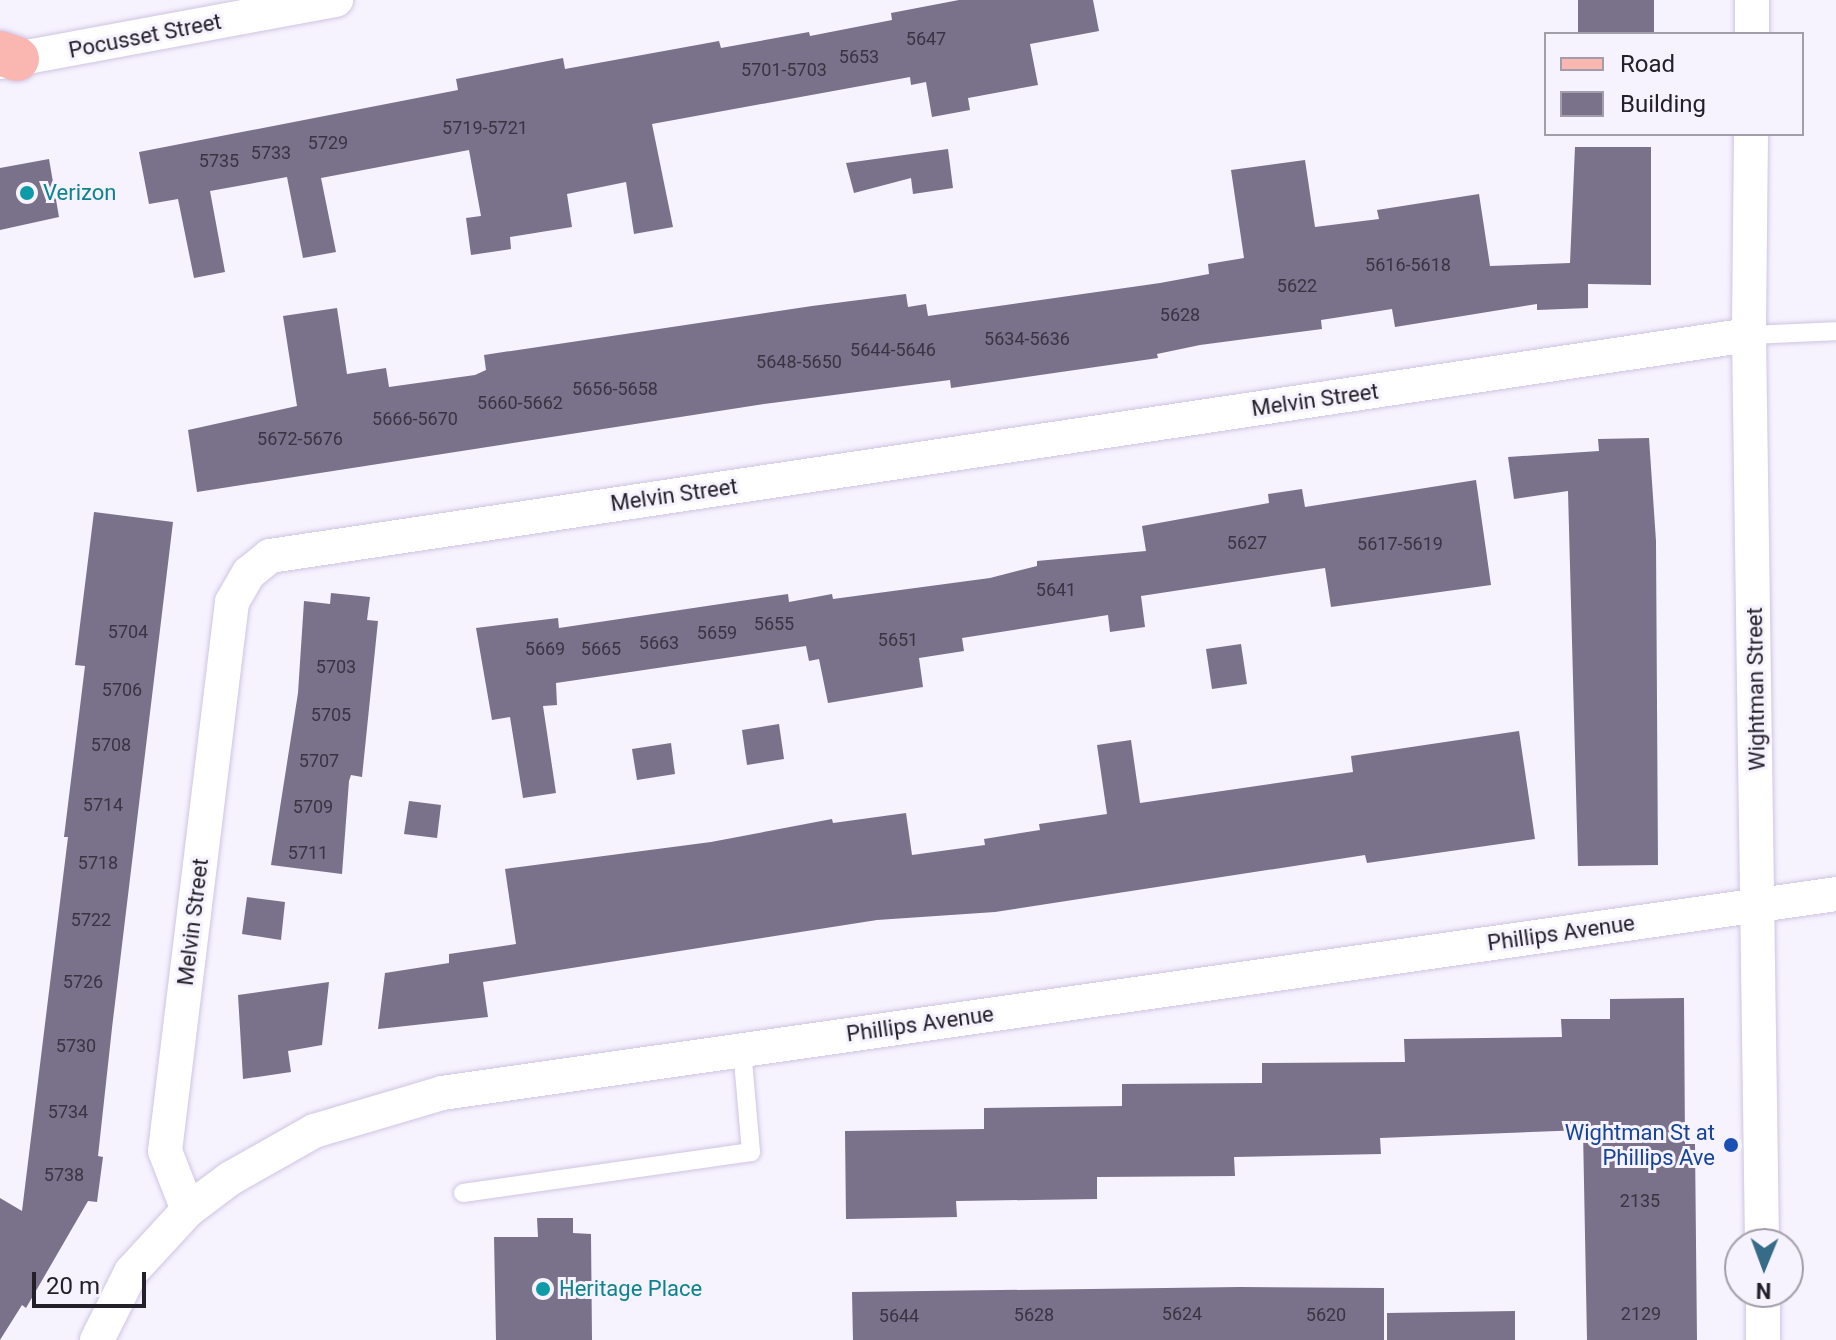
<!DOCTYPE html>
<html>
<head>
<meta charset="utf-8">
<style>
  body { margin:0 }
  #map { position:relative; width:1836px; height:1340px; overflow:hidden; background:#f6f2fe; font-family:Roboto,sans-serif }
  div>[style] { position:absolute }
  .building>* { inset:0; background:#7a718b }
  .roads { filter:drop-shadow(0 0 2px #cfc5e1) drop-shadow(0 0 2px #cfc5e1) }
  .service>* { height:18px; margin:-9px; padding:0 9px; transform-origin:9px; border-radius:9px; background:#fff }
  .minor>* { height:34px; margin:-17px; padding:0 17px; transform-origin:17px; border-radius:17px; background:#fff }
  .primary>* { height:44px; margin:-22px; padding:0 22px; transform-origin:22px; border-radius:22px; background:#fab6b0 }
  .dots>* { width:22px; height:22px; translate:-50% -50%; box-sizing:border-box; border:4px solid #f6f2fe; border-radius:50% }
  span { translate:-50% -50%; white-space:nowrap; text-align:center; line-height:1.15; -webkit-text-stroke:6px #f6f2fe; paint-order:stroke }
  .number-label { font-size:18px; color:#3a3442 }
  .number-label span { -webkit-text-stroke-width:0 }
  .street-label { font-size:22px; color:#24202a }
  .culture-label { font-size:22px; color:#0d838f }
  .left { translate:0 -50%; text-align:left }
  .transit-label { font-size:22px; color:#164399 }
  .right { translate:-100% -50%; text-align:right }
  .legend { position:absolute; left:1544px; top:32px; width:260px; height:104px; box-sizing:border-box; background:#f6f2fe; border:2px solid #a29ea9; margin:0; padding:10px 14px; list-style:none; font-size:24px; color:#24202a }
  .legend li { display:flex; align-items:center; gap:16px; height:40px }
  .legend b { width:40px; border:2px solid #a29ea9 }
  .north { position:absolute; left:1724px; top:1228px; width:80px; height:80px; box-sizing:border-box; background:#f6f2fe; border:2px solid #a29ea9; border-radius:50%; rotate:181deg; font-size:22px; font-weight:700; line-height:32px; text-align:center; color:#24202a }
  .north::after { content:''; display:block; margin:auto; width:28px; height:36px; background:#366c88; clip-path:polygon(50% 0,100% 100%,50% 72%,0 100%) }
  .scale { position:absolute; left:32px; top:1272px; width:114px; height:36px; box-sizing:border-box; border:4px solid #24202a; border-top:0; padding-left:10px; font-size:24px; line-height:28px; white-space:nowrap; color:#24202a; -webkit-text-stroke:6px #f6f2fe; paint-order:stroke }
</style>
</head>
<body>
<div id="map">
  <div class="building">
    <div style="clip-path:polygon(959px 0,1093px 0,1099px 31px,1030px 44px,1038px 85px,968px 98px,970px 110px,932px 117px,926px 82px,911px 85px,910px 77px,652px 124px,673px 227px,634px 234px,626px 182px,567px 194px,572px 227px,510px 237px,511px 249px,471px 255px,466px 218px,481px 216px,469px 150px,321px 178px,336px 252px,303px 258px,287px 177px,210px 191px,225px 272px,194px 278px,178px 199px,149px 204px,139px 152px,458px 90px,456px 79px,563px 58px,565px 69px,719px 41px,721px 48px,809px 32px,810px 36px,892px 20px,891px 13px)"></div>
    <div style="clip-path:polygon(1578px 0,1654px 0,1654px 34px,1578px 34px)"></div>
    <div style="clip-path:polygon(1575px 147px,1651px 147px,1651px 285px,1588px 284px,1588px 308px,1537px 310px,1537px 304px,1395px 327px,1392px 309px,1321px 320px,1322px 329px,1200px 345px,1157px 354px,1158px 358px,951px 388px,950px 380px,764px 404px,197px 492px,188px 430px,297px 406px,283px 316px,337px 308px,347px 374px,386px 368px,389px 387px,475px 375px,486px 370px,484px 355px,812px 306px,906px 294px,908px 307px,926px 304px,928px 316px,1160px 283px,1209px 274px,1208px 264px,1244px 258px,1231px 170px,1305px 160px,1315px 227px,1379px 219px,1377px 210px,1479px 194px,1490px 266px,1570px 263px)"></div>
    <div style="clip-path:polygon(948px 149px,953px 188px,913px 194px,911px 178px,854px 193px,846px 163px)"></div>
    <div style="clip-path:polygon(49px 159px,59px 217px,0 230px,0 168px)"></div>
    <div style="clip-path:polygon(1649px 438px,1656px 541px,1658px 865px,1578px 866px,1568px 491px,1514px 499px,1508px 457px,1599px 451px,1598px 439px)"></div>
    <div style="clip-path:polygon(1476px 480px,1491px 585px,1331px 607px,1325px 568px,1141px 596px,1145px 627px,1110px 632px,1108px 615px,962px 638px,964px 651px,919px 658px,923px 687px,828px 703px,819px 659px,809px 661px,806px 646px,556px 683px,557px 705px,543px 706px,556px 793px,523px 798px,510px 717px,492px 720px,476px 628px,558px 618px,559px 628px,788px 594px,789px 602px,832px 594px,833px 599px,990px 578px,1037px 566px,1037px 561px,1146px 551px,1142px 526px,1269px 503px,1268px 494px,1302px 489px,1305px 507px)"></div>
    <div style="clip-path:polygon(94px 512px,173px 522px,112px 1028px,98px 1156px,103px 1157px,97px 1202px,88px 1201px,26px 1308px,22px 1305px,0 1340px,0 1198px,22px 1211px,68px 837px,64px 837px,85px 666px,75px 665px)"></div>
    <div style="clip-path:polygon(331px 593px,370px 597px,367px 620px,378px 621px,362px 777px,351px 775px,349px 781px,342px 874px,271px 865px,298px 693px,304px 601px,330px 604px)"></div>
    <div style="clip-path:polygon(1241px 644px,1247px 684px,1212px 689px,1206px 649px)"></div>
    <div style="clip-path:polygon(779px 724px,784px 759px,747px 765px,742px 730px)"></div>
    <div style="clip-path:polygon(1519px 731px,1535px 839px,1367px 863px,1365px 855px,995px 912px,877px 920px,483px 982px,488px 1017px,378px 1029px,385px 973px,449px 963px,449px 954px,516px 944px,505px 869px,711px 842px,832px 819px,833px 823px,906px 813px,912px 855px,985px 845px,984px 839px,1040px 830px,1039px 824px,1107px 814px,1097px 745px,1131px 740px,1140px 803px,1353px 772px,1351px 756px)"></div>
    <div style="clip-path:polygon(671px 743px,675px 774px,637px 780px,632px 749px)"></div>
    <div style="clip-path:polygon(409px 801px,441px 805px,437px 838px,404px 834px)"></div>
    <div style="clip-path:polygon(247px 897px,285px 902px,281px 940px,242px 934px)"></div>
    <div style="clip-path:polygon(329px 982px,322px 1045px,288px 1051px,291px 1072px,243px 1079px,238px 995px)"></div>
    <div style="clip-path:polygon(1684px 998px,1685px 1144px,1695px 1144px,1697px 1340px,1587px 1340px,1583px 1130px,1380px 1138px,1381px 1154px,1234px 1157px,1235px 1176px,1097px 1177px,1097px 1199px,956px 1201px,957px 1217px,846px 1219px,845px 1131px,984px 1129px,984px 1108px,1122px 1106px,1122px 1084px,1262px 1083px,1262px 1063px,1405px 1062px,1404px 1039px,1562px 1037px,1561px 1019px,1610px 1019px,1610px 999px)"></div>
    <div style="clip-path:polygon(537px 1218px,573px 1218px,573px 1233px,591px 1234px,592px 1340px,496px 1340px,494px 1237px,538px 1237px)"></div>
    <div style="clip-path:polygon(1240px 1287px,1384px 1288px,1384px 1340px,853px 1340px,852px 1292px)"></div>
    <div style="clip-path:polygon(1515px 1311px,1515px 1340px,1387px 1340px,1387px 1313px)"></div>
  </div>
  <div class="roads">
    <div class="service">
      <div style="left:1749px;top:335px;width:87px;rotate:-2.6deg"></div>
      <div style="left:463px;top:1193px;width:291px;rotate:-8.1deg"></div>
      <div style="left:751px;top:1152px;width:103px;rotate:-95deg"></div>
    </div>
    <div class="minor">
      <div style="left:1752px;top:34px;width:34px;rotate:-90deg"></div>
      <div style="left:0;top:62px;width:342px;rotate:-10.5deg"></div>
      <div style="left:1751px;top:134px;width:201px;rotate:90.6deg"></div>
      <div style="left:1749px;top:335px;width:909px;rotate:89.18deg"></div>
      <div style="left:188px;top:1210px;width:63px;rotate:-111.3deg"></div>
      <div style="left:165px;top:1151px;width:553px;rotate:-83.04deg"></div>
      <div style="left:232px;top:602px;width:34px;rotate:-60deg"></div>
      <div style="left:249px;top:573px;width:27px;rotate:-39deg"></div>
      <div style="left:270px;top:556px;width:1495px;rotate:-8.5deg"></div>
      <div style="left:1763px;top:1292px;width:48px;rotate:90deg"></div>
      <div style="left:97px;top:1340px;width:76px;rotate:-63.4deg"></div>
      <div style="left:131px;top:1272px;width:84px;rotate:-47.4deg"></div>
      <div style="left:188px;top:1210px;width:54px;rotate:-36.7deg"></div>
      <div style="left:231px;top:1178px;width:95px;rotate:-29.5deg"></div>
      <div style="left:314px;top:1131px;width:134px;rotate:-16.5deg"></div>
      <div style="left:442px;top:1093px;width:1408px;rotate:-8.12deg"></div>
    </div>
    <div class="primary">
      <div style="left:0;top:53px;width:18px;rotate:19deg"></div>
    </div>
  </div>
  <div class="dots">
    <div style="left:27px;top:193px;background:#0f9aa8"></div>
    <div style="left:1731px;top:1145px;background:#1a4fb4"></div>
    <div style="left:543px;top:1289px;background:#0f9aa8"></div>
  </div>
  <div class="number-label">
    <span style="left:926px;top:39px">5647</span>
    <span style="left:859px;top:57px">5653</span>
    <span style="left:784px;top:70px">5701-5703</span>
    <span style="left:485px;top:128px">5719-5721</span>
    <span style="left:328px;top:143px">5729</span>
    <span style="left:271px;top:153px">5733</span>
    <span style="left:219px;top:161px">5735</span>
    <span style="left:1408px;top:265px">5616-5618</span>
    <span style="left:1297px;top:286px">5622</span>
    <span style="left:1180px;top:315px">5628</span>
    <span style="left:1027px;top:339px">5634-5636</span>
    <span style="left:893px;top:350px">5644-5646</span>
    <span style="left:799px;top:362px">5648-5650</span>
    <span style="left:615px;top:389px">5656-5658</span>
    <span style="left:520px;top:403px">5660-5662</span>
    <span style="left:415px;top:419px">5666-5670</span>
    <span style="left:300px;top:439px">5672-5676</span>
    <span style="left:1247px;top:543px">5627</span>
    <span style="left:1400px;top:544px">5617-5619</span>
    <span style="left:1056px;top:590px">5641</span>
    <span style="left:774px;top:624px">5655</span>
    <span style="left:128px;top:632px">5704</span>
    <span style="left:717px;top:633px">5659</span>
    <span style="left:898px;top:640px">5651</span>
    <span style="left:659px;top:643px">5663</span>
    <span style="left:545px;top:649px">5669</span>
    <span style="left:601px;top:649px">5665</span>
    <span style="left:336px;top:667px">5703</span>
    <span style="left:122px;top:690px">5706</span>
    <span style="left:331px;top:715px">5705</span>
    <span style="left:111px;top:745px">5708</span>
    <span style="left:319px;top:761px">5707</span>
    <span style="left:103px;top:805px">5714</span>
    <span style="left:313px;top:807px">5709</span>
    <span style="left:308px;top:853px">5711</span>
    <span style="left:98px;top:863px">5718</span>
    <span style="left:91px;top:920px">5722</span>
    <span style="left:83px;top:982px">5726</span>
    <span style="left:76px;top:1046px">5730</span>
    <span style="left:68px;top:1112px">5734</span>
    <span style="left:64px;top:1175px">5738</span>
    <span style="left:1640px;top:1201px">2135</span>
    <span style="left:1182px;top:1314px">5624</span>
    <span style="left:1641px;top:1314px">2129</span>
    <span style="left:1034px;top:1315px">5628</span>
    <span style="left:1326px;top:1315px">5620</span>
    <span style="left:899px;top:1316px">5644</span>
  </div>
  <div class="street-label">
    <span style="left:145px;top:36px;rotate:-11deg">Pocusset Street</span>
    <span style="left:1315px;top:400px;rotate:-8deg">Melvin Street</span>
    <span style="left:674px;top:495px;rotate:-8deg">Melvin Street</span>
    <span style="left:1756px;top:689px;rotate:-91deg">Wightman Street</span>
    <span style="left:193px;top:922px;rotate:-83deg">Melvin Street</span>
    <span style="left:1561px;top:933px;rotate:-8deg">Phillips Avenue</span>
    <span style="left:920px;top:1024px;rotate:-8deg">Phillips Avenue</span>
  </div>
  <div class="culture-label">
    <span class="left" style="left:43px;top:193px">Verizon</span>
    <span class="left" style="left:559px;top:1289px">Heritage Place</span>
  </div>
  <div class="transit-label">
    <span class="right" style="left:1715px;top:1145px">Wightman St at<br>Phillips Ave</span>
  </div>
  <ul class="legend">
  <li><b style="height:10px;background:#fab6b0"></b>Road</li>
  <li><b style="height:22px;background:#7a718b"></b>Building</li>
  </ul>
  <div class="north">N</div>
  <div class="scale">20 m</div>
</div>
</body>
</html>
